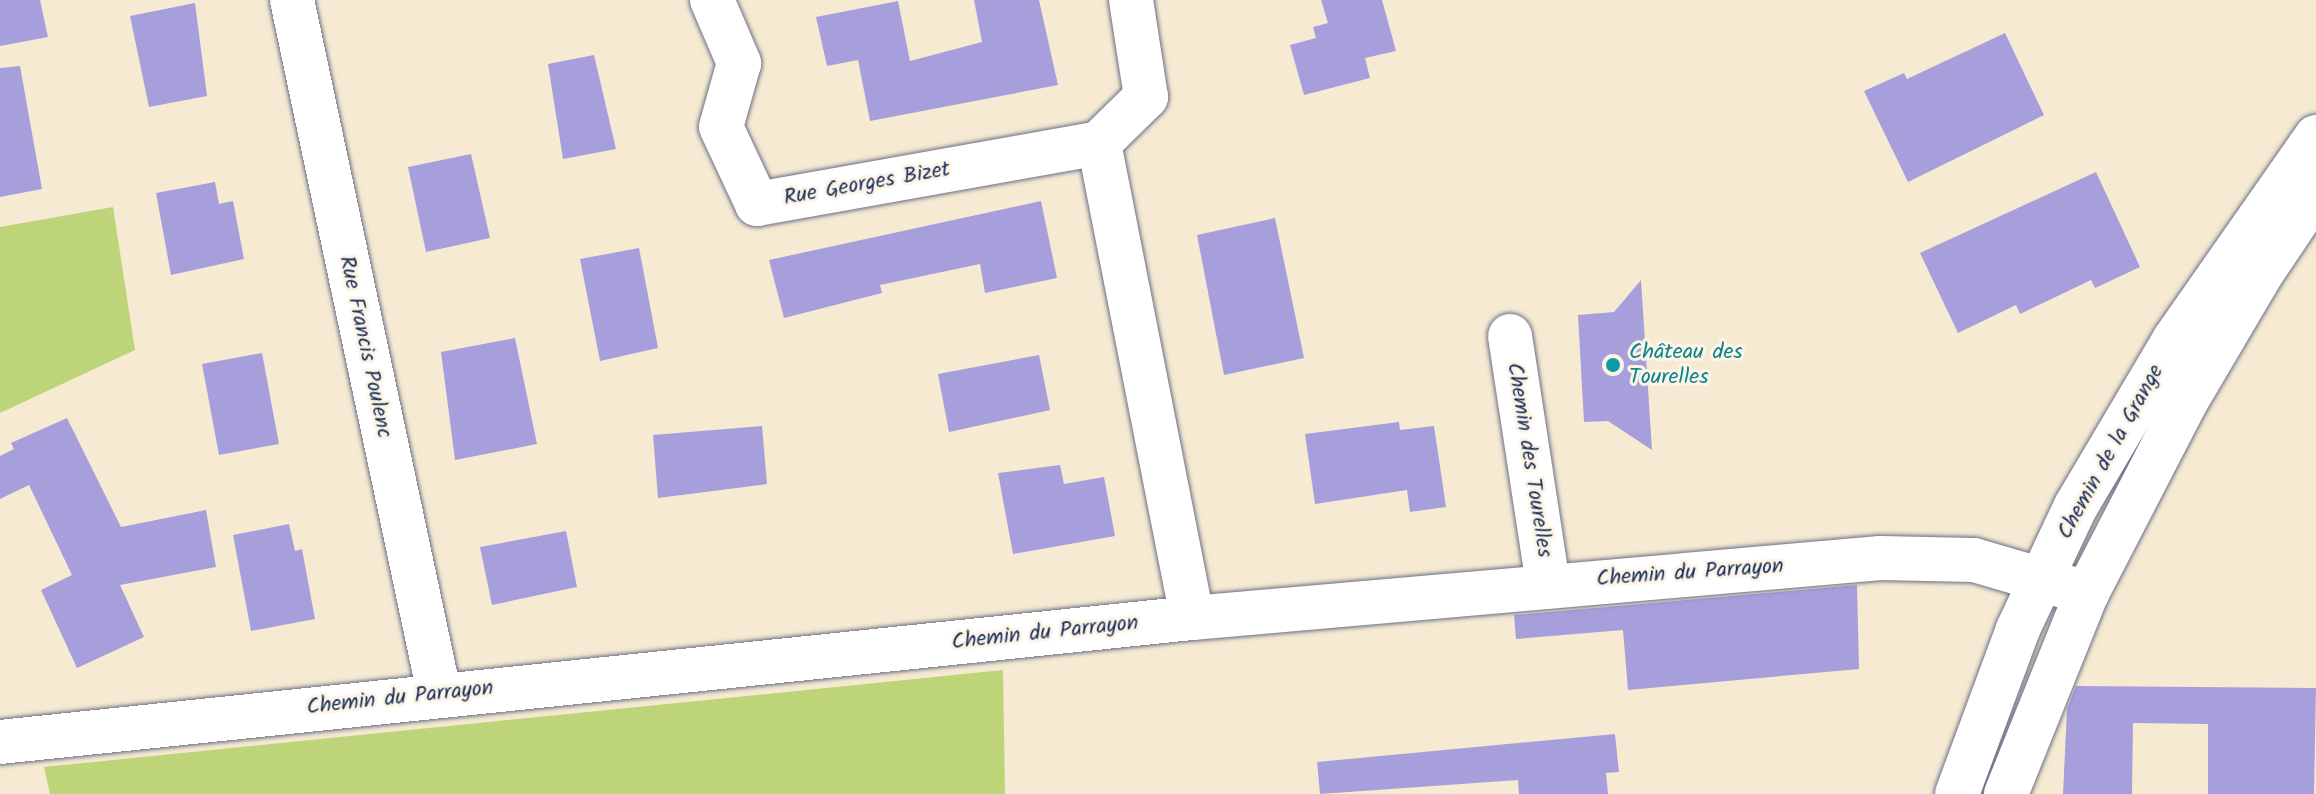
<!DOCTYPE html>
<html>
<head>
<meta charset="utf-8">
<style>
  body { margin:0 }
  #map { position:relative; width:2316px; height:794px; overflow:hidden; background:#f7ead2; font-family:Kalam,sans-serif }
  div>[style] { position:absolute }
  .green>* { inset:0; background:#bed478 }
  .building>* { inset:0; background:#a79fdc }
  .roads { filter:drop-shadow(0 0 2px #687087) drop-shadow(0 0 2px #687087) }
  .minor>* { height:44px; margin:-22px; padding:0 22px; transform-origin:22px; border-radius:22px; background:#fff }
  .dots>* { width:22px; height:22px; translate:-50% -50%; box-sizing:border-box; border:4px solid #fcf5e5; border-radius:50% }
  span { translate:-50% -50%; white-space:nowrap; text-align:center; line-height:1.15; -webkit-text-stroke:6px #fcf5e5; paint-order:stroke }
  .street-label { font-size:22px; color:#1b2f5e }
  .culture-label { font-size:22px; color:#0d838f }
  .left { translate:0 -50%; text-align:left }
</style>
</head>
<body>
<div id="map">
  <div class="green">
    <div style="clip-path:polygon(113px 207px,135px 350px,0 413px,0 227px)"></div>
    <div style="clip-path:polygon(1003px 670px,1005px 794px,50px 794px,44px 767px)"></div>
  </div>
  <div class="building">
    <div style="clip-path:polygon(0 0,40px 0,48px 37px,0 46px)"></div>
    <div style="clip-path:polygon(974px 0,1039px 0,1058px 85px,870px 121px,858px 60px,827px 66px,816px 17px,898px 1px,910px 61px,982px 42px)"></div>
    <div style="clip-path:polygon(1321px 0,1382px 0,1396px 51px,1365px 58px,1370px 78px,1304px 95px,1290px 45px,1316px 38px,1313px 27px,1328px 23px)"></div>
    <div style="clip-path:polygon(195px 3px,207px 96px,149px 107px,130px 16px)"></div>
    <div style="clip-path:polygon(2005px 33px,2044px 115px,1908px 182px,1864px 91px,1904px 73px,1907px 79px)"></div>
    <div style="clip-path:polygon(594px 55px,616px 149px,563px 159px,548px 64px)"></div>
    <div style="clip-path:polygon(20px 66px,42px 189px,0 197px,0 68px)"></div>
    <div style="clip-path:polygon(471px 154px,490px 238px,426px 252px,408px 167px)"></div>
    <div style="clip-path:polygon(2096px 172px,2140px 267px,2095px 288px,2091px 280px,2020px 314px,2016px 305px,1958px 333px,1920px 253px)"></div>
    <div style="clip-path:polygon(215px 182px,219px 204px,233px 201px,244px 259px,171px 275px,156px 193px)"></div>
    <div style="clip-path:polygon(1041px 201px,1057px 278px,985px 293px,980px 264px,880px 285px,882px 293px,784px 318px,769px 260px)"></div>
    <div style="clip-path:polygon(1275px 218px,1304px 358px,1224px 375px,1197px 235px)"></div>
    <div style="clip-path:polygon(639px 248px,658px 348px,600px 361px,580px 259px)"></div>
    <div style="clip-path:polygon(1641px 280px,1652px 450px,1608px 421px,1584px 422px,1578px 315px,1614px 312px)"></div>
    <div style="clip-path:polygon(515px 338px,537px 444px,455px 460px,441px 352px)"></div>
    <div style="clip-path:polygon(262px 353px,279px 444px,219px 455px,202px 364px)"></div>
    <div style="clip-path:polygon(1039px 355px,1050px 410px,949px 432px,938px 374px)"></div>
    <div style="clip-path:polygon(67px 418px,121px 527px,206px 510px,216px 567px,120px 585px,144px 637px,77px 668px,41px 590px,72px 575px,29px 485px,0 499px,0 456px,14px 449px,11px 443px)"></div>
    <div style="clip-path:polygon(1399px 422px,1400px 430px,1434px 426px,1446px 507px,1410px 512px,1407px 490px,1315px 504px,1305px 434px)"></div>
    <div style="clip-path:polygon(762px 426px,767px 484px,658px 498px,653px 435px)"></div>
    <div style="clip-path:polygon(1060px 465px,1064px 484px,1104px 477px,1115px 536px,1013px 554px,998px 473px)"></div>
    <div style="clip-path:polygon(289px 524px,295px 551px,302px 549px,315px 619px,251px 631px,233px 535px)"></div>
    <div style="clip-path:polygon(566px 531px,577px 587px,492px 605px,480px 547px)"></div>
    <div style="clip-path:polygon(1857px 585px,1859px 669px,1628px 690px,1623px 630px,1516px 639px,1514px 615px)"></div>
    <div style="clip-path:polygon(2076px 686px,2316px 688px,2314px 794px,2208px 794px,2208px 724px,2133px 723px,2132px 794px,2063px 794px,2067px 709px)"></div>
    <div style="clip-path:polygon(1615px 734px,1619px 772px,1606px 773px,1608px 794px,1519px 794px,1518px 780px,1320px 794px,1317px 762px)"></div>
  </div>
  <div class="roads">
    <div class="minor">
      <div style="left:292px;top:0;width:708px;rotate:78.02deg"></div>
      <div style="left:712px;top:0;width:69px;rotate:66.8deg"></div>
      <div style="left:739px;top:63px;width:66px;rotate:105.7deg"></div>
      <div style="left:721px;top:127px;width:85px;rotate:64.9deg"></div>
      <div style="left:757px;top:204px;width:347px;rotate:-10.1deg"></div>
      <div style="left:1099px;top:143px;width:66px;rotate:-44.4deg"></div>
      <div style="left:1146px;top:97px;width:98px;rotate:-98.8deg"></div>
      <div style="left:1099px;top:143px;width:484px;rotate:78.9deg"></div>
      <div style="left:1510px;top:336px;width:251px;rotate:81.3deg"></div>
      <div style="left:0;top:742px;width:1198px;rotate:-5.94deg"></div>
      <div style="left:1192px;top:618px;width:691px;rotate:-4.98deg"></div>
      <div style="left:1880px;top:558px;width:94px;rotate:1.2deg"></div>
      <div style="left:1974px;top:560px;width:118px;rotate:16.3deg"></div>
      <div style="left:1957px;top:794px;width:176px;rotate:-69.7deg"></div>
      <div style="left:2018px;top:629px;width:136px;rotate:-64.8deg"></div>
      <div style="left:2076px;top:506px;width:193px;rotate:-59.4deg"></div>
      <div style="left:2174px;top:340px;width:248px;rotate:-55deg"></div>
      <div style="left:2006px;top:794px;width:217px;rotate:-68.1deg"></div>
      <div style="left:2087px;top:593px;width:214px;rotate:-62.7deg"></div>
      <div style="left:2185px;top:403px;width:150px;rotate:-59.5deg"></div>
      <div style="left:2261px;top:274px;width:99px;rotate:-56.1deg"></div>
    </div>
  </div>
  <div class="dots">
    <div style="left:1613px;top:365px;background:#0f9aa8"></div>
  </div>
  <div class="street-label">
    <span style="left:867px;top:184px;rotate:-10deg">Rue Georges Bizet</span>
    <span style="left:365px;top:347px;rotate:78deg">Rue Francis Poulenc</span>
    <span style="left:2111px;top:452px;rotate:-61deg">Chemin de la Grange</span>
    <span style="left:1529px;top:460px;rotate:81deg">Chemin des Tourelles</span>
    <span style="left:1690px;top:573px;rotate:-4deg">Chemin du Parrayon</span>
    <span style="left:1045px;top:633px;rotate:-6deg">Chemin du Parrayon</span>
    <span style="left:400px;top:698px;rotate:-6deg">Chemin du Parrayon</span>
  </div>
  <div class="culture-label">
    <span class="left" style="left:1629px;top:365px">Château des<br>Tourelles</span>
  </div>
</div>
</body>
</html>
